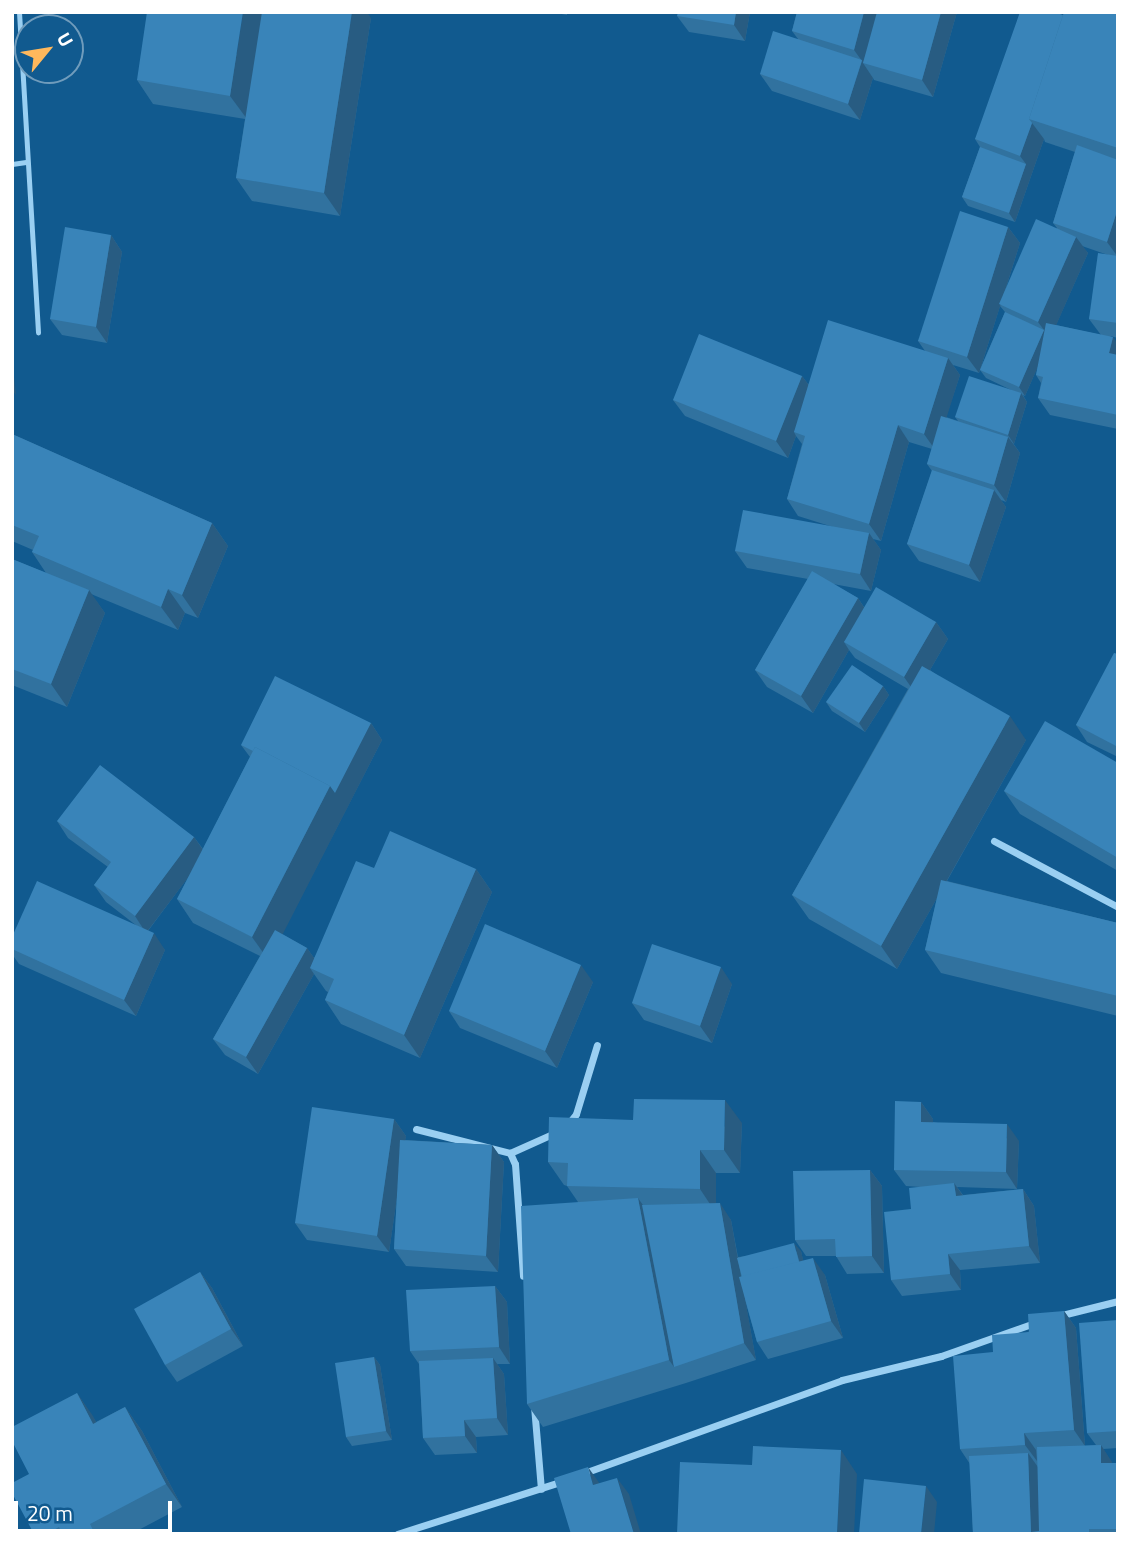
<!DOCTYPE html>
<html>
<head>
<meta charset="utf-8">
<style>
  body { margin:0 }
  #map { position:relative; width:1130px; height:1546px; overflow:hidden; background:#115a8f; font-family:"Titillium Web",sans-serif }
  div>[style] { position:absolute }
  .lane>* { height:5px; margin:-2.5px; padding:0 2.5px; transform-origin:2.5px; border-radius:2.5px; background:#9acff2 }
  .street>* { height:7px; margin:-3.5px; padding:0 3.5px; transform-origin:3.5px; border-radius:3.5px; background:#9acff2 }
  .wall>* { inset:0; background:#31729f }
  .shaded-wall>* { inset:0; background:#285c82 }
  .building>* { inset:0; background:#3984b9 }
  span { translate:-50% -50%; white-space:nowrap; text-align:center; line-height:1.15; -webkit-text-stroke:5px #115a8f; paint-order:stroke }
  .frame { position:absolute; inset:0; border:14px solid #fff; pointer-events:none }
  .north { position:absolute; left:14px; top:14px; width:70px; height:70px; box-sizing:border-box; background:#115a8f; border:2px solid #709cbc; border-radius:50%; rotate:60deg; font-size:19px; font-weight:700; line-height:28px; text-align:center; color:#fff }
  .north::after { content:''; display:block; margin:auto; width:24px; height:32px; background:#ffb85c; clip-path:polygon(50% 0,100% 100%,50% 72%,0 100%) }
  .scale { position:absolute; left:14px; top:1501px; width:158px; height:32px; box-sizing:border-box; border:4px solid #fff; border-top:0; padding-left:9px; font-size:21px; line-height:24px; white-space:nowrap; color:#fff; -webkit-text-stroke:5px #115a8f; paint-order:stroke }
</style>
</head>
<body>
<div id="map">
  <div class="lane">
    <div style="left:19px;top:12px;width:321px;rotate:86.6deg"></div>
    <div style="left:12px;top:164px;width:14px;rotate:-8deg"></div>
  </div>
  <div class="street">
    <div style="left:994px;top:841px;width:140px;rotate:28deg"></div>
    <div style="left:569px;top:1123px;width:11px;rotate:-52deg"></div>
    <div style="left:576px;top:1114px;width:72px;rotate:-73.1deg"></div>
    <div style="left:416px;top:1129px;width:97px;rotate:14.3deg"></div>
    <div style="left:510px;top:1153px;width:12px;rotate:66deg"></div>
    <div style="left:515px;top:1164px;width:112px;rotate:85.9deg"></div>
    <div style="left:510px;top:1153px;width:51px;rotate:-24.1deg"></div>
    <div style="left:1058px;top:1316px;width:62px;rotate:-14deg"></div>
    <div style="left:534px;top:1406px;width:83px;rotate:85.2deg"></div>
    <div style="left:584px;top:1473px;width:274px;rotate:-19.8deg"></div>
    <div style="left:842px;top:1380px;width:102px;rotate:-13.6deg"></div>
    <div style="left:941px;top:1356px;width:102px;rotate:-19.5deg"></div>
    <div style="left:397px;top:1534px;width:174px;rotate:-17.7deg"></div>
  </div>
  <div class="wall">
    <div style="clip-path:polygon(377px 12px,393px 12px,393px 14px)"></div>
    <div style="clip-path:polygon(551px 12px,567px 12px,567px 15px)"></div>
    <div style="clip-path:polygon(750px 12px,745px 41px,689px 32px,677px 16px)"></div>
    <div style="clip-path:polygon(797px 12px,957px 12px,933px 97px,874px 80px,873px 78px,860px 120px,772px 91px,760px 74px,798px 39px,792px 31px)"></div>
    <div style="clip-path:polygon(evenodd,1118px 12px,1118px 338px,1110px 336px,1118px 344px,1118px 429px,1050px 415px,1038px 398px,1041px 383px,1036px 375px,1038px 366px,1025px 396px,1023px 395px,1027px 402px,1014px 444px,1013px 443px,1020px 453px,1006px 502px,1001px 500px,1006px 507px,980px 582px,919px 561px,907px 544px,932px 471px,927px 464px,932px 449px,909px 442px,881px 541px,873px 539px,881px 550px,871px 591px,833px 584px,858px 598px,864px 607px,936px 622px,948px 639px,930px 670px,1026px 740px,947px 881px,1118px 923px,1118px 1016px,941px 973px,925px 950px,937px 898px,897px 969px,809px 919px,792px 895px,908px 689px,855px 658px,849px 650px,813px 713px,767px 687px,755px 670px,808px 579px,747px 568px,735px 551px,833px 527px,798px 516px,787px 499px,802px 444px,796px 436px,788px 458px,685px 416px,673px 400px,802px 376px,808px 384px,925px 351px,918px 341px,1008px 227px,1020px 243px,1005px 291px,1057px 228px,1053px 223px,1075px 152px,1045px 142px,1044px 139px,1015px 222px,968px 206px,962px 197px,980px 147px,975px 139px,1063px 15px,1118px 12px,1082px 246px,1108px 255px,1089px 319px,1101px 335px,1056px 325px,1088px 253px,1082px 246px,1118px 12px,1000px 306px,1005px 312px,981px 367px,1000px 306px,1118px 12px,953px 365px,979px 373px,980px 370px,986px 378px,1011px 390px,955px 417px,958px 421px,946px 417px,960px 375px,953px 365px)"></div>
    <div style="clip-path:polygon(371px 18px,340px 216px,252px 201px,236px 178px,245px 119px,153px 104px,137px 80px)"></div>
    <div style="clip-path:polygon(111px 235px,122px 252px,107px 343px,62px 335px,50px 319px)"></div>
    <div style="clip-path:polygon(12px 434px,212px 523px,228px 546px,198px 618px,185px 613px,178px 630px,91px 594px,105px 613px,67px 707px,12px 685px,12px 559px,46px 573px,32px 552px,33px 550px,12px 541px)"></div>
    <div style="clip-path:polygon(1118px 654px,1118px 757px,1087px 742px,1076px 725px)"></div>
    <div style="clip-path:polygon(883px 686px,889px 695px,865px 732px,832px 711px,826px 702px)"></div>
    <div style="clip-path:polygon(371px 723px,382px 740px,282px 934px,307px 948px,314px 958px,374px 868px,476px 869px,492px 892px,420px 1058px,341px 1024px,325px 1000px,328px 992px,326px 991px,314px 974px,258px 1074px,225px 1055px,213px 1039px,260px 956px,193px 923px,177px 899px,189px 876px,148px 931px,165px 950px,136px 1016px,19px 964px,12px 954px,12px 937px,137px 926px,106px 902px,94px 885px,108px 867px,68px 838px,57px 821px,194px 837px,203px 849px,250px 757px,241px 745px)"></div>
    <div style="clip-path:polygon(1118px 763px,1118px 871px,1020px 814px,1004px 791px)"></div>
    <div style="clip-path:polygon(593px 982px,557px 1068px,460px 1028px,449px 1011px)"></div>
    <div style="clip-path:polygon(732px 984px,712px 1043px,644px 1020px,632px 1003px)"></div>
    <div style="clip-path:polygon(921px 1102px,933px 1119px,933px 1122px,1019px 1141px,1017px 1189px,957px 1187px,963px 1195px,1023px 1189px,1034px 1206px,1040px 1263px,960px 1270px,961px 1290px,902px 1296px,891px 1280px,911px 1209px,920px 1187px,906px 1186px,894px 1170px)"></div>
    <div style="clip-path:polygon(394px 1119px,406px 1136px,405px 1140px,492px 1145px,504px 1162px,498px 1272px,406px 1266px,394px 1249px,397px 1197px,389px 1252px,307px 1240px,295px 1223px)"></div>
    <div style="clip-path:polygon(742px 1123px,740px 1173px,716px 1173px,716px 1203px,731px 1220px,738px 1257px,801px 1251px,803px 1261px,825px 1275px,843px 1338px,768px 1359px,757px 1342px,745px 1300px,756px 1360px,686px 1383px,543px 1427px,527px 1404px,578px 1202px,567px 1186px,564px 1185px,548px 1162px)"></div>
    <div style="clip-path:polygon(870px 1170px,882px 1186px,884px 1273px,847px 1274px,836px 1256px,806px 1256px,795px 1240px)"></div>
    <div style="clip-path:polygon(200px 1272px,212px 1288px,243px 1346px,177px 1382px,165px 1365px)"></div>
    <div style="clip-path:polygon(495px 1286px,507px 1302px,510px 1364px,497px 1364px,504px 1374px,508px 1435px,476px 1437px,477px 1453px,435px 1455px,423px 1438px,419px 1364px,410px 1351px)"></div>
    <div style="clip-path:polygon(1064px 1311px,1076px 1328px,1085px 1446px,1096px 1445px,1087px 1433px,1118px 1320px,1118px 1448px,1103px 1449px,1112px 1463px,1118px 1463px,1118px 1534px,973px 1534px,970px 1464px,960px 1449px,993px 1352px)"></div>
    <div style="clip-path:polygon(374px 1357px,380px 1365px,392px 1440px,352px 1446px,346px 1437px)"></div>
    <div style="clip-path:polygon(77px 1393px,96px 1422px,125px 1407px,142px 1431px,182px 1507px,131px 1534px,34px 1534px,29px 1474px)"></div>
  </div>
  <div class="shaded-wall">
    <div style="clip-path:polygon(243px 12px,263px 12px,247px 119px,230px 96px)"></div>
    <div style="clip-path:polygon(352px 12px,367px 12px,371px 18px,340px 216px,324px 193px)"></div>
    <div style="clip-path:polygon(736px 12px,750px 12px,745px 41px,734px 25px)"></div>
    <div style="clip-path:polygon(864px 12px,880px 12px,863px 63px,873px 78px,860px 120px,848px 104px,862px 61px,854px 50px)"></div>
    <div style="clip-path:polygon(941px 12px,957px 12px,933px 97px,922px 80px)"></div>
    <div style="clip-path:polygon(1032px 123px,1044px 139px,1015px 222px,1009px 213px,1026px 164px,1020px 156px)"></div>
    <div style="clip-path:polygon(1118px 208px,1118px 257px,1107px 242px)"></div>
    <div style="clip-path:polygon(1008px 227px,1020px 243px,979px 373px,967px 357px)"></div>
    <div style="clip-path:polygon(111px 235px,122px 252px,107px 343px,96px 327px)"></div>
    <div style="clip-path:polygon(1076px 237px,1088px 253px,1025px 396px,1019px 387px,1044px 330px,1038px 322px)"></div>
    <div style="clip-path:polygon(1113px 337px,1118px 344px,1118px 365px,1109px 353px)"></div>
    <div style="clip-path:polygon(12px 357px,16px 395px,12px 390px)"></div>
    <div style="clip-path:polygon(948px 358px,960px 375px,936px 451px,924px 434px)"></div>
    <div style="clip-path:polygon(802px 376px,814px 392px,794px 432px,796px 436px,788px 458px,776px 441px)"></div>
    <div style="clip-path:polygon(1021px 393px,1027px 402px,1014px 444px,1008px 435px)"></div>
    <div style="clip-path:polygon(898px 425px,909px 442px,881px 541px,869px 524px)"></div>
    <div style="clip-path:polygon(1008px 437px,1020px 453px,1006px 502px,994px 485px)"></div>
    <div style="clip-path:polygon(994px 490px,1006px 507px,980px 582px,969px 565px)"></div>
    <div style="clip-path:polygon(212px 523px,228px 546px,198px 618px,182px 595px)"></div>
    <div style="clip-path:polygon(869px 533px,881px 550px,871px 591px,860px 574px)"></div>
    <div style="clip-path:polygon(168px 589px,185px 613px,178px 630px,161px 607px)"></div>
    <div style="clip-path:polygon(89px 590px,105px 613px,67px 707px,51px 684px)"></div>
    <div style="clip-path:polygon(858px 598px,869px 615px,844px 642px,849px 650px,813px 713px,801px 696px)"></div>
    <div style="clip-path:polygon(936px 622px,948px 639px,916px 694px,904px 677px)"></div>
    <div style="clip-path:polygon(883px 686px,889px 695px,865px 732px,859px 723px)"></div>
    <div style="clip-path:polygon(1010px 716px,1026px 740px,897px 969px,881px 946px)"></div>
    <div style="clip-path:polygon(371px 723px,382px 740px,269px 961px,252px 937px,330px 786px)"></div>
    <div style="clip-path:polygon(194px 837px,206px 854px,146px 933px,135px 916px)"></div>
    <div style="clip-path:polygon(476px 869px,492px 892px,420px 1058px,404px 1035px)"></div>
    <div style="clip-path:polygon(154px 933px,165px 950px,136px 1016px,124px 1000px)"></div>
    <div style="clip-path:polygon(307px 948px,319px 965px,310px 968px,314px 974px,258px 1074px,246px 1057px)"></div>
    <div style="clip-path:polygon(581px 965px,593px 982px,557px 1068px,545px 1051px)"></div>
    <div style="clip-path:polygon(721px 967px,732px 984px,712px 1043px,700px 1026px)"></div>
    <div style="clip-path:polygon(725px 1100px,742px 1123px,740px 1173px,724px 1150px)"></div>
    <div style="clip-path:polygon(921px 1102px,933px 1119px,933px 1139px,921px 1122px)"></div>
    <div style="clip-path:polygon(394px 1119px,406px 1136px,389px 1252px,377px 1236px)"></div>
    <div style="clip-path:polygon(1007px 1124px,1019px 1141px,1017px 1189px,1006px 1172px)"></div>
    <div style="clip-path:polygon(492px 1145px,504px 1162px,498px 1272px,486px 1256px)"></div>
    <div style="clip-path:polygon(700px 1150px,716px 1173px,716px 1213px,700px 1189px)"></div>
    <div style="clip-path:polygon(870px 1170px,882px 1186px,884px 1273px,872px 1256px)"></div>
    <div style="clip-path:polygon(954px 1183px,966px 1200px,956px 1196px)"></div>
    <div style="clip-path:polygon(1023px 1189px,1034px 1206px,1040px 1263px,1029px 1246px)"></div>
    <div style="clip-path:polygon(638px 1198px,654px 1221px,674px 1367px,669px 1360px)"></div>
    <div style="clip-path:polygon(720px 1203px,731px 1220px,756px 1360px,744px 1343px)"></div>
    <div style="clip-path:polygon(794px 1243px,801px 1251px,807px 1276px,801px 1267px)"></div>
    <div style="clip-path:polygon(948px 1254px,960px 1270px,961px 1290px,950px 1274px)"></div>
    <div style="clip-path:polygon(813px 1258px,825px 1275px,843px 1338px,831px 1321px)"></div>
    <div style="clip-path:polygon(200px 1272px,212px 1288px,243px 1346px,231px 1329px)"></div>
    <div style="clip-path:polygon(495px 1286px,507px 1302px,510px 1364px,499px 1347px)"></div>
    <div style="clip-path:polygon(1064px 1311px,1076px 1328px,1085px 1446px,1074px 1430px)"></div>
    <div style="clip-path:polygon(374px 1357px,380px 1365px,392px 1440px,386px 1431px)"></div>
    <div style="clip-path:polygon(493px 1358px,504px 1374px,508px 1435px,497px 1418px)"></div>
    <div style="clip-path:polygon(77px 1393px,93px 1416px,109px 1447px,93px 1424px)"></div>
    <div style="clip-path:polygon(125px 1407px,142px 1431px,182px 1507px,166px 1484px)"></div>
    <div style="clip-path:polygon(464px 1420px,476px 1437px,477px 1453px,465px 1436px)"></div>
    <div style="clip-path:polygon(1024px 1433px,1036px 1450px,1037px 1461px,1025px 1445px)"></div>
    <div style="clip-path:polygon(1101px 1445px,1112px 1462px,1113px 1480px,1101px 1463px)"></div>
    <div style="clip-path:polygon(841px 1450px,857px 1474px,854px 1534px,837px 1534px)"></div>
    <div style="clip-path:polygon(1028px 1453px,1040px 1470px,1042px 1534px,1031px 1532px)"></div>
    <div style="clip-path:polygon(588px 1467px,600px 1484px,593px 1485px)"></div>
    <div style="clip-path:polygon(617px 1478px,629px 1494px,641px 1534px,634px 1534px)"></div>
    <div style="clip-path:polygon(926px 1486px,937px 1502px,934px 1534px,921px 1534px)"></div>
  </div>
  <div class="building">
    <div style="clip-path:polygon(147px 12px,243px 12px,230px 96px,137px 80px)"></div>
    <div style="clip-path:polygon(262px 12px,352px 12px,324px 193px,236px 178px)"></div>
    <div style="clip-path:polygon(678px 12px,736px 12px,734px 25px,677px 16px)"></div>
    <div style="clip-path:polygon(797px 12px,864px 12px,854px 50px,792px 31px)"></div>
    <div style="clip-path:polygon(877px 12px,941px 12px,922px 80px,863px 63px)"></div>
    <div style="clip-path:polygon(1020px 12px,1054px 12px,1063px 15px,1029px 119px,1032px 123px,1020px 156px,975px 139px)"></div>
    <div style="clip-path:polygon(1064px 12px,1118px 12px,1118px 148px,1029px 119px)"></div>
    <div style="clip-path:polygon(773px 31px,862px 60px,848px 104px,760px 74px)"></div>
    <div style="clip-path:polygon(1077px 145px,1118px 160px,1118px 208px,1107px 242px,1053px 223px)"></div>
    <div style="clip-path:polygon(980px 147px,1026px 164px,1009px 213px,962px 197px)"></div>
    <div style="clip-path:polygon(960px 211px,1008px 227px,967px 357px,918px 341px)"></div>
    <div style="clip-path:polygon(1036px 219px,1076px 237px,1038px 322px,999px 304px)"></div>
    <div style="clip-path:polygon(65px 227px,111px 235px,96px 327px,50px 319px)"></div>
    <div style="clip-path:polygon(1098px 253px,1118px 256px,1118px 323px,1089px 319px)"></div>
    <div style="clip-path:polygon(1005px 312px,1044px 330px,1019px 387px,980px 370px)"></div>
    <div style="clip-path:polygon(828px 320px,948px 358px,924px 434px,898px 425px,869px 524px,787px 499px,805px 436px,794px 432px)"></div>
    <div style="clip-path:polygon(1046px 323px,1113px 337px,1109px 353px,1118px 355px,1118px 415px,1038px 398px,1043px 377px,1036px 375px)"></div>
    <div style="clip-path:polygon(699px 334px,802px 376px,776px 441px,673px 400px)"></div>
    <div style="clip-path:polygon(969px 376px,1021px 393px,1008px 435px,955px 417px)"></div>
    <div style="clip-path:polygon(941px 416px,1008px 437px,994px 485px,927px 464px)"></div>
    <div style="clip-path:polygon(12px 434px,212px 523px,182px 595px,168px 589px,161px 607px,32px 552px,39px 536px,12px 525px)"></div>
    <div style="clip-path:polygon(932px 470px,994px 490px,969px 565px,907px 544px)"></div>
    <div style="clip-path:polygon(743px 510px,869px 533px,860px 574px,735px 551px)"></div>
    <div style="clip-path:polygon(12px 559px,89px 590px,51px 684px,12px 669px)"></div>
    <div style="clip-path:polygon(812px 571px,858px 598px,801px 696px,755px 670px)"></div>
    <div style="clip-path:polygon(876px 587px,936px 622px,904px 677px,844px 642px)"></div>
    <div style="clip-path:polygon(1114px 653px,1118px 654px,1118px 747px,1076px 725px)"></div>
    <div style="clip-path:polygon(852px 665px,883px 686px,859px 723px,826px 702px)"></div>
    <div style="clip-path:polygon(922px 666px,1010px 716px,881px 946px,792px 895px)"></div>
    <div style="clip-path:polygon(275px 676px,371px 723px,335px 793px,330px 786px,255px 747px,253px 751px,241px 745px)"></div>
    <div style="clip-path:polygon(1045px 721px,1118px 763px,1118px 858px,1004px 791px)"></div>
    <div style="clip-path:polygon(255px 747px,330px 786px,252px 937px,177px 899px)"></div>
    <div style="clip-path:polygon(100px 765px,194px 837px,135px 916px,94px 885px,111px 862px,57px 821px)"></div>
    <div style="clip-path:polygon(390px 831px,476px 869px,404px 1035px,325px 1000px,334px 979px,310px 968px,356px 861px,374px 868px)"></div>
    <div style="clip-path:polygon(941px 880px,1118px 923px,1118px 996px,925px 950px)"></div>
    <div style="clip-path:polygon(37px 881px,154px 933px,124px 1000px,12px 949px,12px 937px)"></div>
    <div style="clip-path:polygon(485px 924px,581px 965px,545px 1051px,449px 1011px)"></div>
    <div style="clip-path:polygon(275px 930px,307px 948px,246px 1057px,213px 1039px)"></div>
    <div style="clip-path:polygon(652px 944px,721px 967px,700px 1026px,632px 1003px)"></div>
    <div style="clip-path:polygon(634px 1099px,725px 1100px,724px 1150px,700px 1150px,700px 1189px,567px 1186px,568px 1163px,548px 1162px,549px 1117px,633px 1120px)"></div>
    <div style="clip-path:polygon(895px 1101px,921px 1102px,921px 1122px,1007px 1124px,1006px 1172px,894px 1170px)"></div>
    <div style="clip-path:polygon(312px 1107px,394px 1119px,377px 1236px,295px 1223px)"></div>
    <div style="clip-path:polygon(400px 1140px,492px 1145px,486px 1256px,394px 1249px)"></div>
    <div style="clip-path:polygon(870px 1170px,872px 1256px,836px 1257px,835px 1239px,795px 1240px,793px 1171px)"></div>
    <div style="clip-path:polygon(954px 1183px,956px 1196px,1023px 1189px,1029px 1246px,948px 1254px,950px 1274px,891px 1280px,884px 1212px,911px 1209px,909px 1188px)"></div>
    <div style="clip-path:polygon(638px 1198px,669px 1360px,527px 1404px,521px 1206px)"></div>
    <div style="clip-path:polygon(720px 1203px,744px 1343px,674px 1367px,642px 1205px)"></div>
    <div style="clip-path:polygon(794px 1243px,799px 1262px,742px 1277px,737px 1258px)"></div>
    <div style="clip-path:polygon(813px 1258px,831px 1321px,757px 1342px,739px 1277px)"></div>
    <div style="clip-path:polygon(200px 1272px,231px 1329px,165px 1365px,134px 1309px)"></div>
    <div style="clip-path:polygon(495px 1286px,499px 1347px,410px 1351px,406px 1290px)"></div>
    <div style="clip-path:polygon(1064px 1311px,1074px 1430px,1024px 1433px,1025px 1445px,960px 1449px,953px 1356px,993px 1352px,992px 1335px,1029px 1332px,1028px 1314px)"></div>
    <div style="clip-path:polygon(1118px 1320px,1118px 1431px,1087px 1433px,1079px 1323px)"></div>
    <div style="clip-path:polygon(374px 1357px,386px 1431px,346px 1437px,335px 1363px)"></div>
    <div style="clip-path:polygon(493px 1358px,497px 1418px,464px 1420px,465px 1436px,423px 1438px,419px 1361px)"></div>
    <div style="clip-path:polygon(77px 1393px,93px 1424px,125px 1407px,166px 1484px,90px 1524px,95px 1534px,62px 1534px,59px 1527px,47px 1534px,34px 1534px,12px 1493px,12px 1483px,29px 1474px,12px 1441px,12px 1427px)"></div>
    <div style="clip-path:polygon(1101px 1445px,1101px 1463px,1118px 1463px,1118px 1529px,1089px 1529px,1089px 1534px,973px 1534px,969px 1456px,1028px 1453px,1031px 1532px,1039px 1531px,1037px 1447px)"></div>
    <div style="clip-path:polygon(753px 1446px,841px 1450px,837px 1534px,677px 1534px,680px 1462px,752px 1465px)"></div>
    <div style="clip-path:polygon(588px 1467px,593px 1485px,617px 1478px,634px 1534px,571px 1534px,554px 1478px)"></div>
    <div style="clip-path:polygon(864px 1479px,926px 1486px,921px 1534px,859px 1534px)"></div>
  </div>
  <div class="frame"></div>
  <div class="north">U</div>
  <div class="scale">20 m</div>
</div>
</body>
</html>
